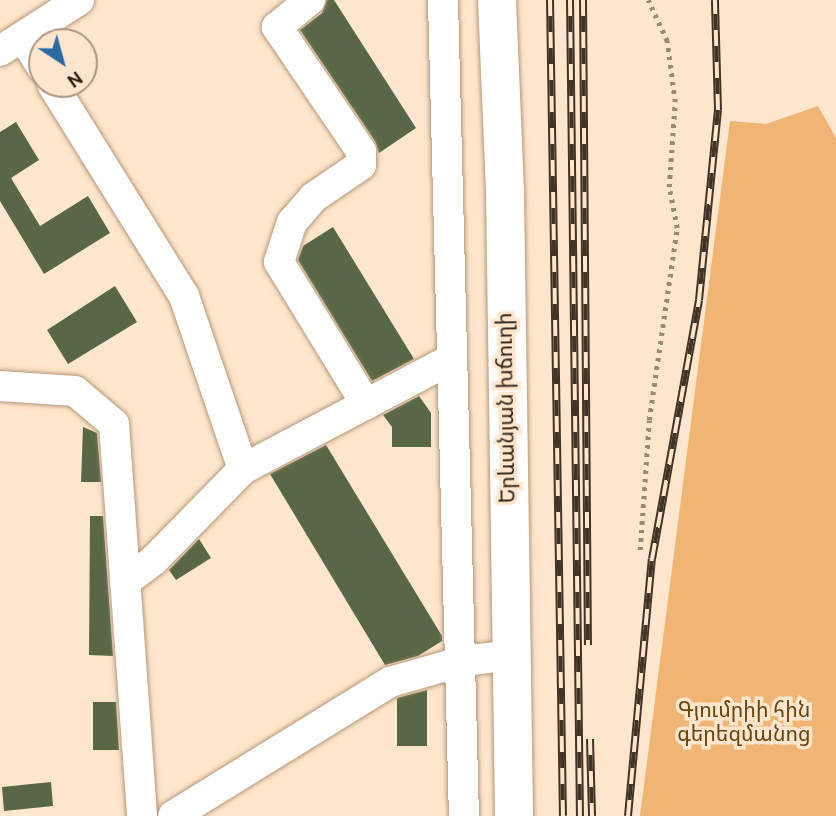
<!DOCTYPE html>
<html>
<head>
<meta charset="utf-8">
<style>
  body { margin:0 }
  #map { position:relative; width:836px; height:816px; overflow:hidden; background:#ffe6cc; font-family:Overpass,"Noto Sans Armenian",sans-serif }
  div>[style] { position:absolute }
  .green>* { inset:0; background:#f0b474 }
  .building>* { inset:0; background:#586745 }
  .path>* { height:4.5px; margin-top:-2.25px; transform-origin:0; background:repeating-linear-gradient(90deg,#9b8875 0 3.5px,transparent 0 8.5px) }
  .roads { filter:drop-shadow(0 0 2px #b5987a) drop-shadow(0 0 2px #b5987a) }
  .street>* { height:30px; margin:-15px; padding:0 15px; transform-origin:15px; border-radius:15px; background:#fff }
  .highway>* { height:38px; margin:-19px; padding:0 19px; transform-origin:19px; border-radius:19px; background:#fff }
  .rail>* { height:8px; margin-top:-4px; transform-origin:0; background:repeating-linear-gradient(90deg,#ffe6cc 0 16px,#413426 0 32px); box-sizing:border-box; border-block:2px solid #413426 }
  span { translate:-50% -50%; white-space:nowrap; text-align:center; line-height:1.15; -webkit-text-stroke:7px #ffe6cc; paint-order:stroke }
  .street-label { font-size:21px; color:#2a1e12 }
  .park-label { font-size:21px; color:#6a420d }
  .north { position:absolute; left:28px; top:28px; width:70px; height:70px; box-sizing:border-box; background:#ffe6cc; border:2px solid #aa9682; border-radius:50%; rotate:144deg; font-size:19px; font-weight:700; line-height:28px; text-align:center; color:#2a1e12 }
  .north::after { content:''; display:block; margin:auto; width:24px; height:32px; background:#2c6ba2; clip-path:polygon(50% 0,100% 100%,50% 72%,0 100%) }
</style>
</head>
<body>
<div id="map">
  <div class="green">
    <div style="clip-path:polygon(818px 106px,836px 138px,836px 816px,640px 816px,730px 121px,766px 124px)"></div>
  </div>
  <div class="building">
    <div style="clip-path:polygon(327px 0,334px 0,416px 128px,379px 153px,375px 141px,300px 30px,322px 13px)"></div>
    <div style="clip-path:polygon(16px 122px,39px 160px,11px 178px,40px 226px,88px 196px,110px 233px,44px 274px,0 201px,0 132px)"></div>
    <div style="clip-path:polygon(333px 227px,414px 359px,372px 381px,298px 260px,303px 246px)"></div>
    <div style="clip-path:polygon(115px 286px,137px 322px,68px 364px,47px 330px)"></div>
    <div style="clip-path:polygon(419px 396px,431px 413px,431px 447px,392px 447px,392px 427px,383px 415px)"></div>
    <div style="clip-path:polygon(83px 427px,97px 433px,101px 482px,81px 482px)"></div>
    <div style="clip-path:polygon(326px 445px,442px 636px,442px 641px,418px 656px,385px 665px,270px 474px)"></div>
    <div style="clip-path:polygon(90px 516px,103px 516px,113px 656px,89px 655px)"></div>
    <div style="clip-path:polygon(199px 539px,211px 558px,176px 580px,169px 570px)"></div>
    <div style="clip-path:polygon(427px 690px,427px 746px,397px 746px,397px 698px)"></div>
    <div style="clip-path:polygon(93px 702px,116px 702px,119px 750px,93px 750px)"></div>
    <div style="clip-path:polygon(51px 782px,53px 806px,4px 811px,2px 787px)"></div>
  </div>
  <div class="path">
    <div style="left:640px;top:550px;width:130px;rotate:-86deg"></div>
    <div style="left:649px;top:420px;width:194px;rotate:-81.7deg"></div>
    <div style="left:677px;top:228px;width:42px;rotate:-101deg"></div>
    <div style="left:669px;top:187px;width:85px;rotate:-86deg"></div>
    <div style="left:675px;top:102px;width:62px;rotate:-97.5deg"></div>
    <div style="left:667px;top:41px;width:45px;rotate:-114.9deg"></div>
  </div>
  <div class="roads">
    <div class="street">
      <div style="left:310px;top:0;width:43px;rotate:140.7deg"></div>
      <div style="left:277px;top:27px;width:150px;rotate:55.9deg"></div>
      <div style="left:361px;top:151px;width:14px;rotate:90deg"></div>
      <div style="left:361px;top:165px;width:57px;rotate:145.8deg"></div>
      <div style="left:314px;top:197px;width:33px;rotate:131deg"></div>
      <div style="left:292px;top:222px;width:42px;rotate:108deg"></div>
      <div style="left:279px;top:262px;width:167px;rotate:58.5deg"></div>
      <div style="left:443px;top:0;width:816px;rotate:88.53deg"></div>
      <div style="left:23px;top:37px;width:36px;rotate:58deg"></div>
      <div style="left:0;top:51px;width:94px;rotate:-32.8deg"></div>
      <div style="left:52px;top:84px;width:250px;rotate:58.1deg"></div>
      <div style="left:184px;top:296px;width:183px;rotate:71.2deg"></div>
      <div style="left:0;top:386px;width:75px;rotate:3.8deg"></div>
      <div style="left:75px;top:391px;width:51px;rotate:40.2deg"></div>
      <div style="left:114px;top:424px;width:393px;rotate:85.9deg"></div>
      <div style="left:125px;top:582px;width:36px;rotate:-37deg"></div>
      <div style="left:154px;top:560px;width:127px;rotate:-45.6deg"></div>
      <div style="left:243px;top:469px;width:234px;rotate:-27.8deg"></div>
      <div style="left:173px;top:816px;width:255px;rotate:-31.7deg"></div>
      <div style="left:390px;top:682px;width:76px;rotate:-16deg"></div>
      <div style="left:463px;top:661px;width:49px;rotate:-7deg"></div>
    </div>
    <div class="highway">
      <div style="left:497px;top:0;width:192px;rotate:87.6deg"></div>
      <div style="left:505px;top:192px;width:624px;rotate:89.17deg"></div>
    </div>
  </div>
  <div class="rail">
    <div style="left:550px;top:0;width:816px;rotate:89.09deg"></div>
    <div style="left:570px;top:0;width:816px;rotate:89.3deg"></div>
    <div style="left:583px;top:0;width:645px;rotate:89.56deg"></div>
    <div style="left:590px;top:739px;width:77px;rotate:88.5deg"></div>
    <div style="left:628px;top:816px;width:258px;rotate:-84.7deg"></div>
    <div style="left:652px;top:559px;width:263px;rotate:-79.7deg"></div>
    <div style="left:699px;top:300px;width:191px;rotate:-84.3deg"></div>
    <div style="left:718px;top:110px;width:110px;rotate:-91.6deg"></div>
  </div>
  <div class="street-label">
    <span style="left:508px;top:408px;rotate:-91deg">Երևանյան խճուղի</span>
  </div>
  <div class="park-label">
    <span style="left:744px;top:724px">Գյումրիի հին<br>գերեզմանոց</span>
  </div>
  <div class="north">N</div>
</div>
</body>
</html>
